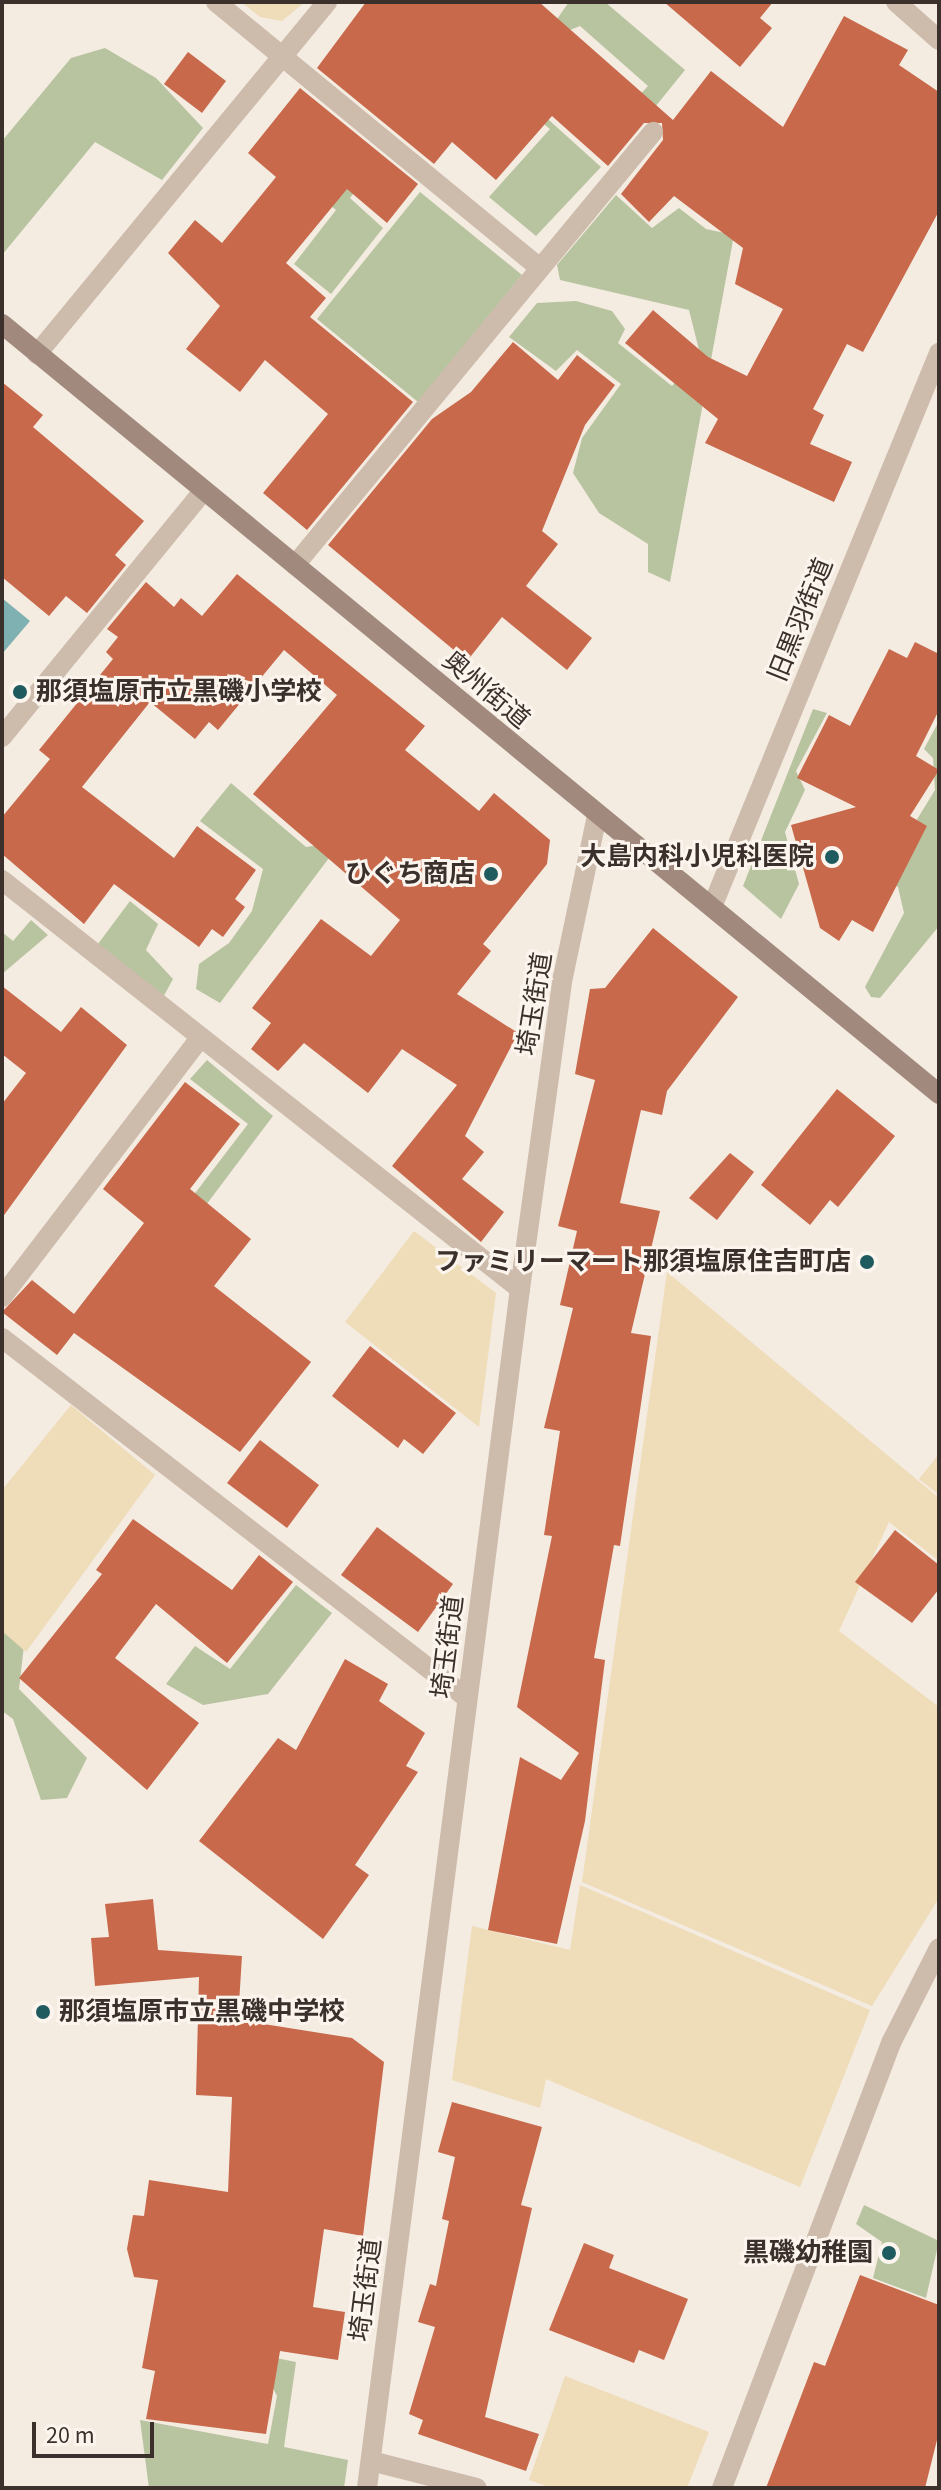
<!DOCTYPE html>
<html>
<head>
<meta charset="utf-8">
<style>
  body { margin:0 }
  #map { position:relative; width:941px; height:2490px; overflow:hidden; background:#f4ebe1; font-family:"Source Sans 3","Noto Sans JP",sans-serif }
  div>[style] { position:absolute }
  .green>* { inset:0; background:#b8c4a0 }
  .sand>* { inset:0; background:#efdcb8 }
  .water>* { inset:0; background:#7fb0b2 }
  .building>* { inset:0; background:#c8694b }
  .service>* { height:20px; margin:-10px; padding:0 10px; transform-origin:10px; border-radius:10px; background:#cdbbac }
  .minor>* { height:20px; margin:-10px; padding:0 10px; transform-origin:10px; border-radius:10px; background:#cdbbac }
  .tertiary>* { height:20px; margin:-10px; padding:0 10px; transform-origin:10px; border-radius:10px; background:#cdbbac }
  .secondary>* { height:20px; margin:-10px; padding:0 10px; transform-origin:10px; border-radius:10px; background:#a18a7d }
  .dots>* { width:22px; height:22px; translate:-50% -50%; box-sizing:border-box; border:4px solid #fbf5ee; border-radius:50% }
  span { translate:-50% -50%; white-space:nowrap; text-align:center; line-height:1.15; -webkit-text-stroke:6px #fbf5ee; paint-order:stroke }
  .street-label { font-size:26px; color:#3b302b }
  .poi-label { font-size:26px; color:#3b302b; font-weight:700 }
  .left { translate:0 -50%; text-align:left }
  .right { translate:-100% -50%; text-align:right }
  .frame { position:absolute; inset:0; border:4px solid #3b302b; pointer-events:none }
  .scale { position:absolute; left:32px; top:2422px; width:122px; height:36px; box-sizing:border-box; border:4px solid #3b302b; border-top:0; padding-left:10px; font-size:24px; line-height:28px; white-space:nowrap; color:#3b302b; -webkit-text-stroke:6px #fbf5ee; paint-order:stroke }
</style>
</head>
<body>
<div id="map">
  <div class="green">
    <div style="clip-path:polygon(569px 2px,605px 2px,685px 70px,651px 112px,636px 99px,648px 86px,580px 26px,570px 30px,557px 19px)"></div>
    <div style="clip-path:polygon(105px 48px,156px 78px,203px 128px,162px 180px,95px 142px,2px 255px,2px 141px,71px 58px)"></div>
    <div style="clip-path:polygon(503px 91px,540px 112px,601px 167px,536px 236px,489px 197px,550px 129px)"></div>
    <div style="clip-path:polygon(378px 162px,350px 198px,383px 228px,331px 294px,294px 264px,336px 210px,313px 191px)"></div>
    <div style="clip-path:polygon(420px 192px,522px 275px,418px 402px,317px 319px)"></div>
    <div style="clip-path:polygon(616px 195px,652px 228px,679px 208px,706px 229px,734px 235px,670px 582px,648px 572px,648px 544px,599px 513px,573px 473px,582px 438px,621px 384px,577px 350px,556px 371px,509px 337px,537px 303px,576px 301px,612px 311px,625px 329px,618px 343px,672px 386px,700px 354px,689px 310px,560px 280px,557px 265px)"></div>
    <div style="clip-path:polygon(813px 709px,827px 713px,796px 771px,805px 790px,785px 832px,799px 884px,781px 919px,743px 886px)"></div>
    <div style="clip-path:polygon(939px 721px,939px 926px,880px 998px,871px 997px,865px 987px,904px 913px,898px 887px,872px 873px,902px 844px,935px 790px,933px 758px,924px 749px)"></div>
    <div style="clip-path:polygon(231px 783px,306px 847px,320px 845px,374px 798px,220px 1003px,196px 989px,199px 964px,229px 943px,252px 911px,263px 869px,200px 821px)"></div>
    <div style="clip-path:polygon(130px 901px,158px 924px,146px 950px,173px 979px,161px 1001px,95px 948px)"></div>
    <div style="clip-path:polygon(31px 920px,48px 935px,2px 974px,2px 932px,13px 941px)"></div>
    <div style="clip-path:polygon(207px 1060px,273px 1116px,185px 1233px,186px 1205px,248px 1124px,190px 1079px)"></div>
    <div style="clip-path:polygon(296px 1585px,332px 1613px,268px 1694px,203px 1705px,166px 1684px,195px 1646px,230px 1669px)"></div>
    <div style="clip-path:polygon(2px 1595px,26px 1628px,19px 1689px,87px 1758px,67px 1798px,41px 1800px,13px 1719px,2px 1711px)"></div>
    <div style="clip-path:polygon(864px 2205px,939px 2241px,926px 2298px,873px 2278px,882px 2242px,856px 2224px)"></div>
    <div style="clip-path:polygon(256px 2354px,296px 2362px,284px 2447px,348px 2460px,344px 2488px,149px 2488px,140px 2420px,268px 2444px,277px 2396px)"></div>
  </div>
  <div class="sand">
    <div style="clip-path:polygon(241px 2px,305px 2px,282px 21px,260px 17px)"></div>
    <div style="clip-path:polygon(414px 1231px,496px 1293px,479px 1427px,345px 1322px)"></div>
    <div style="clip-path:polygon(667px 1272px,939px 1498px,939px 1561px,889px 1522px,839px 1631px,939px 1707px,939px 1898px,872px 2006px,582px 1882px)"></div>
    <div style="clip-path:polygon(71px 1405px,155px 1475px,26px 1652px,2px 1631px,2px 1490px)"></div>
    <div style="clip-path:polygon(939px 1454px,939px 1495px,919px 1479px)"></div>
    <div style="clip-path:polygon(580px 1885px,870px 2010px,800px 2187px,546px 2079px,540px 2108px,452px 2080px,472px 1926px,570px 1950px)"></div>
    <div style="clip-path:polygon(565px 2376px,709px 2432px,687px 2488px,552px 2488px,529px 2480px)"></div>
  </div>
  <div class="water">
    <div style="clip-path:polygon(2px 598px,30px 621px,2px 654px)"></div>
  </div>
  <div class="building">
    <div style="clip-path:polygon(366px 2px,539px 2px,673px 120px,711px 71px,783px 127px,844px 16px,908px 50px,899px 65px,939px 92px,939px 211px,863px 352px,847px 344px,813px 409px,824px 415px,810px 444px,852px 462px,834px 502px,705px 443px,718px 419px,625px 343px,653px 310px,708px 357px,747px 376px,783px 309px,735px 284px,743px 248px,674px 196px,649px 222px,621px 194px,663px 140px,662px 123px,644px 123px,608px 166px,552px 116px,496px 180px,452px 142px,434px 164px,317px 68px)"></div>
    <div style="clip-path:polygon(664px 2px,773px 2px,760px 18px,772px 28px,740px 67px)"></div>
    <div style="clip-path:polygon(188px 52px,226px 81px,202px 113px,164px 84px)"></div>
    <div style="clip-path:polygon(300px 88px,418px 184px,387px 223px,347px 189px,286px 263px,326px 298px,310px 317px,413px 402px,307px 530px,263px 493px,328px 414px,265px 360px,240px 392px,186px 349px,220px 306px,168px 253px,195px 220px,222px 243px,276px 177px,248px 153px)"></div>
    <div style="clip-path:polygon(513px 342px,558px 380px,577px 355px,615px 385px,585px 425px,542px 531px,558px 544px,526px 586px,592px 638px,567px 670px,502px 617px,467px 661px,328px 545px,432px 419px,471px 392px)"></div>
    <div style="clip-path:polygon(2px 382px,43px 415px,33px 427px,144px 521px,115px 555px,126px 565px,87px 613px,66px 596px,49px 616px,2px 577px)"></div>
    <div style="clip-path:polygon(237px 574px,425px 726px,405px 750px,479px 811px,494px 793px,550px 840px,547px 864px,483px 944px,491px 951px,457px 994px,518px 1033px,465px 1136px,484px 1152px,462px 1179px,504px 1212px,481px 1242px,392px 1166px,457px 1085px,402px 1049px,368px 1093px,304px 1043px,278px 1071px,251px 1049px,271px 1023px,252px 1008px,321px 919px,371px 956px,400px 920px,253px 794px,337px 695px,284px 650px,218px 730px,209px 722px,195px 739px,150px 702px,82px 787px,174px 858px,197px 826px,256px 870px,235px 899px,245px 907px,223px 937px,212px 929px,199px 947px,114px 884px,84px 924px,2px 854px,2px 817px,50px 759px,39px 750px,113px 659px,106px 652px,118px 637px,107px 629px,146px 582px,174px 607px,181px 598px,202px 616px)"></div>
    <div style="clip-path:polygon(915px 642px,939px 654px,939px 710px,916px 756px,939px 770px,910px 816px,927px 826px,873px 932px,852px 920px,839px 941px,820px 928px,791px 825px,856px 807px,797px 778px,829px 715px,850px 726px,889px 649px,907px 658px)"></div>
    <div style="clip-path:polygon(653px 928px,738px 997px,667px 1091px,662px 1115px,641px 1110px,620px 1203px,660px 1211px,631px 1333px,651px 1336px,620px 1546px,614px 1545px,594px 1658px,605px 1660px,585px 1821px,557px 1944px,488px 1930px,520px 1757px,561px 1780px,579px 1753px,517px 1707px,552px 1536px,544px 1535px,560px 1431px,544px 1428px,573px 1308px,560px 1305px,577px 1231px,558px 1226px,595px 1080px,575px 1074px,590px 989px,605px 988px)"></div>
    <div style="clip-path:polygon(2px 986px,61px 1032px,81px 1007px,127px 1045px,2px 1218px,2px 1104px,26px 1073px,2px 1054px)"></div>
    <div style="clip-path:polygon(185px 1082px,240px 1124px,190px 1189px,251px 1239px,214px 1286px,311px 1362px,240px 1452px,74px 1333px,57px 1355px,2px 1312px,32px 1280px,74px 1314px,144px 1223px,103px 1189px)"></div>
    <div style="clip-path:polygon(837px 1089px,895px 1136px,838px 1207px,830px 1200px,810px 1225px,761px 1185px)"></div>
    <div style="clip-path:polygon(730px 1153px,754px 1172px,717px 1220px,689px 1198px)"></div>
    <div style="clip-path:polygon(370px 1346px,456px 1413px,423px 1454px,404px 1439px,398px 1448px,332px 1396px)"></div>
    <div style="clip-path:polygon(260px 1440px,319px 1485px,287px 1528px,227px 1483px)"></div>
    <div style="clip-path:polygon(133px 1519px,232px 1590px,259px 1555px,293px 1582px,227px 1663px,156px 1604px,115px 1658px,199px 1723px,147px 1790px,19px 1678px,102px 1574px,96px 1570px)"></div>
    <div style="clip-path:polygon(377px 1527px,453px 1584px,418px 1632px,341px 1575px)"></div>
    <div style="clip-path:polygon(895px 1530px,939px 1565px,939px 1589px,912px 1623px,855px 1582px)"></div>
    <div style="clip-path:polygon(345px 1659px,388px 1684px,379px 1701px,425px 1733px,406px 1766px,418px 1772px,355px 1865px,369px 1875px,323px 1939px,199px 1841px,278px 1738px,296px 1750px)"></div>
    <div style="clip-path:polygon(153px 1899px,158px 1950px,242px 1956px,238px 2020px,352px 2038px,384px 2062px,363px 2236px,324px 2229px,313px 2307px,345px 2312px,338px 2360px,280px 2351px,266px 2434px,146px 2419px,155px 2371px,142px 2368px,158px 2280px,134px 2277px,127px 2249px,133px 2215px,144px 2216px,149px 2180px,228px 2192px,232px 2097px,196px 2095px,199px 1977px,95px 1986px,91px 1938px,109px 1937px,105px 1904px)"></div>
    <div style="clip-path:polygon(452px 2102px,542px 2127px,521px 2205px,532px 2208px,485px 2417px,539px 2434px,526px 2471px,418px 2434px,423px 2420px,409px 2414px,435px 2327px,418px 2322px,430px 2284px,436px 2286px,449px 2221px,442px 2219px,455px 2157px,438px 2152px)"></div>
    <div style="clip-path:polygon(584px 2243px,614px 2255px,609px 2268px,688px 2299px,664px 2360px,639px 2350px,634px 2363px,549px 2330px)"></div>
    <div style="clip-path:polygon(860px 2275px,939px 2305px,939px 2432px,925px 2488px,766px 2488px,814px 2362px,825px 2366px)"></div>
  </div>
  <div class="service">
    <div style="left:295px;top:565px;width:562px;rotate:-50.42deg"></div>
  </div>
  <div class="minor">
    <div style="left:216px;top:2px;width:419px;rotate:39.4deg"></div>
    <div style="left:896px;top:2px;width:57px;rotate:41.5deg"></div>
    <div style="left:37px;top:354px;width:456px;rotate:-50.5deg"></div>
    <div style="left:2px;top:737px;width:319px;rotate:-50.7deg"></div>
    <div style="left:2px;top:880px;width:660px;rotate:38.29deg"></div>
    <div style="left:712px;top:907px;width:599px;rotate:-67.72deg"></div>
    <div style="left:2px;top:1297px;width:325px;rotate:-52.6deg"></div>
    <div style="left:2px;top:1338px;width:588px;rotate:37.75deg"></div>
    <div style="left:371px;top:2461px;width:109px;rotate:14.3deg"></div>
    <div style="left:722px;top:2488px;width:478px;rotate:-69.2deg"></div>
    <div style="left:892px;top:2041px;width:104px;rotate:-63.2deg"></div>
  </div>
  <div class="tertiary">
    <div style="left:367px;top:2488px;width:1209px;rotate:-82.73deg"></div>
    <div style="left:520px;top:1289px;width:315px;rotate:-82.2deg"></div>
    <div style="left:563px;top:977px;width:165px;rotate:-78.1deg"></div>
  </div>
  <div class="secondary">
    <div style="left:2px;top:324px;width:1213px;rotate:39.41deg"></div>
  </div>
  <div class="dots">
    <div style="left:20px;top:692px;background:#1f5a5e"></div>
    <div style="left:832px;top:857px;background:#1f5a5e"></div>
    <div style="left:491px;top:874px;background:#1f5a5e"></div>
    <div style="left:867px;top:1262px;background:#1f5a5e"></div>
    <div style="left:43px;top:2012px;background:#1f5a5e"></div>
    <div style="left:889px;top:2253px;background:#1f5a5e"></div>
  </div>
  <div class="street-label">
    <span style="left:801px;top:620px;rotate:-68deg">旧黒羽街道</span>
    <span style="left:486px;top:690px;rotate:40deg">奥州街道</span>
    <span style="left:535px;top:1004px;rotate:-81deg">埼玉街道</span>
    <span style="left:448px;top:1647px;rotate:-83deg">埼玉街道</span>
    <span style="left:366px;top:2290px;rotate:-83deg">埼玉街道</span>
  </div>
  <div class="poi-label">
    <span class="left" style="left:36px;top:692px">那須塩原市立黒磯小学校</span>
    <span class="right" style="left:814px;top:857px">大島内科小児科医院</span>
    <span class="right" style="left:475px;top:874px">ひぐち商店</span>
    <span class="right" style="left:851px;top:1262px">ファミリーマート那須塩原住吉町店</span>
    <span class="left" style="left:59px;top:2012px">那須塩原市立黒磯中学校</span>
    <span class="right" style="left:873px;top:2253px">黒磯幼稚園</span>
  </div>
  <div class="frame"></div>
  <div class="scale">20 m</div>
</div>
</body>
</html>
